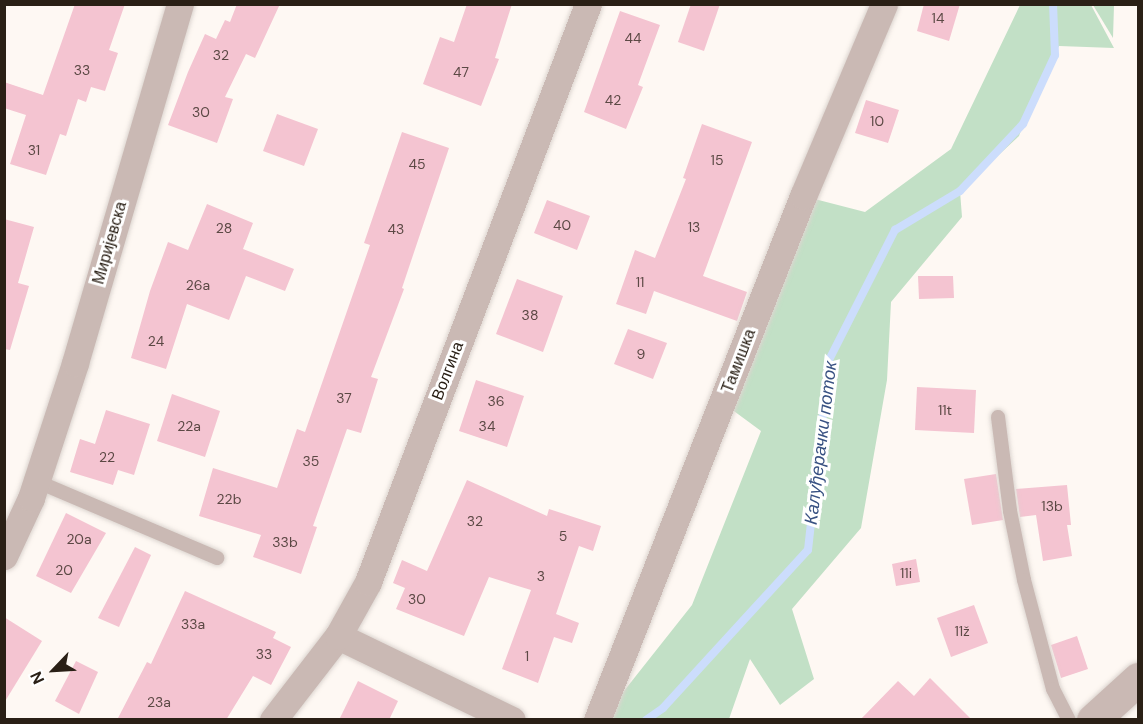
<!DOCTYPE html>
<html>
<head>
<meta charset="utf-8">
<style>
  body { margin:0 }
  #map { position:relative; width:1143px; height:724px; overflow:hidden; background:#fef8f3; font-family:"DM Sans",sans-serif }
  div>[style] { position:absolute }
  .green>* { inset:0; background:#c2e0c6 }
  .stream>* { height:8px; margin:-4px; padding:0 4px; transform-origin:4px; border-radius:4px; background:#ccddfc }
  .building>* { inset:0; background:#f4c4d1 }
  .roads { filter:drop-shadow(0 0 2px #dcd5d0) drop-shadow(0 0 2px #dcd5d0) }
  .service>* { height:14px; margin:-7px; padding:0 7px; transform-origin:7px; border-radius:7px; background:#cab9b4 }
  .minor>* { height:27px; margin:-13.5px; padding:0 13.5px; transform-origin:13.5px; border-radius:13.5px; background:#cab9b4 }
  .tertiary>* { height:33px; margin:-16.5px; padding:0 16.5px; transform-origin:16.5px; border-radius:16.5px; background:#cab9b4 }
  span { translate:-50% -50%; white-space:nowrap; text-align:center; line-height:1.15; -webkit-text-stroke:6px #fff; paint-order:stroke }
  .number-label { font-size:14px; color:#5c4945 }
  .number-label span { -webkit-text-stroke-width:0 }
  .street-label { font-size:16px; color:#2a2016 }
  .water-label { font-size:18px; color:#385182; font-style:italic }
  .frame { position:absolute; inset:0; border:6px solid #2a2016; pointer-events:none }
  .north { position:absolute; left:24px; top:640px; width:60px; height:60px; -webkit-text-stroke:4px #fff; paint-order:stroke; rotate:245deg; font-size:16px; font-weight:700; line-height:24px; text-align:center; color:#2a2016 }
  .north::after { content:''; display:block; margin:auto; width:21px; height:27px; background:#2a2016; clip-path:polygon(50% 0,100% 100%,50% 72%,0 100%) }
</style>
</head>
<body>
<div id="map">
  <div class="green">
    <div style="clip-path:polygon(1020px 5px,1091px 5px,1114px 48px,1059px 46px,1037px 87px,1019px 136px,960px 191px,962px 217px,891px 302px,887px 380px,861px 528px,792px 609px,814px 679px,780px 705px,750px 659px,729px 719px,601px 720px,692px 605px,761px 431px,723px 403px,803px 196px,865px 212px,951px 149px)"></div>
    <div style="clip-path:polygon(1093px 5px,1114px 5px,1113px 38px)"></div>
  </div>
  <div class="stream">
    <div style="left:646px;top:720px;width:21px;rotate:-35deg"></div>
    <div style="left:663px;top:708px;width:214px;rotate:-47.5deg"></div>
    <div style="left:808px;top:550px;width:191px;rotate:-83.7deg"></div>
    <div style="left:829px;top:360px;width:146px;rotate:-63.1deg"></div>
    <div style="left:895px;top:230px;width:76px;rotate:-31deg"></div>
    <div style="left:960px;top:191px;width:92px;rotate:-46.8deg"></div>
    <div style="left:1023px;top:124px;width:76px;rotate:-65.1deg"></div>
    <div style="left:1055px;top:55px;width:51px;rotate:-92.2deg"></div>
  </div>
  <div class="building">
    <div style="clip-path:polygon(75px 4px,125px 4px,109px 50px,118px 53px,105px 91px,91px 87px,86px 102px,78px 99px,66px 136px,60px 134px,46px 175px,10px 164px,26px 115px,4px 108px,4px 82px,43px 95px)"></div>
    <div style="clip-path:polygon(237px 4px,280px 4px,255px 58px,246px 54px,225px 97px,233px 99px,217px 143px,168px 125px,188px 72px,205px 34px,216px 39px,225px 20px,230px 22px)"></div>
    <div style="clip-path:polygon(467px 4px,512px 4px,495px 58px,499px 59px,481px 106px,423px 84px,440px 37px,454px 42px)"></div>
    <div style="clip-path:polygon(691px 4px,720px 4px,704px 51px,678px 42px)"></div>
    <div style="clip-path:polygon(924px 4px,960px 4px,949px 41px,917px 31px)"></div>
    <div style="clip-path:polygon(620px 11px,660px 25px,638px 85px,643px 87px,626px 129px,584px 112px)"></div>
    <div style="clip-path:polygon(866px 100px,899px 110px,888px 143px,855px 133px)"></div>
    <div style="clip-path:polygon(277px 114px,318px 129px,304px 166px,263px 151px)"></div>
    <div style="clip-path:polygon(702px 124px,752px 142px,703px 276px,747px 292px,737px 321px,654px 291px,646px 314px,616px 304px,635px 250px,655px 258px,686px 179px,683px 178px)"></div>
    <div style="clip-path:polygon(402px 132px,449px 148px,402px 288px,404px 289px,371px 377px,378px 379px,361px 433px,347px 429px,313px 526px,317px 527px,301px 574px,253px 557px,261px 535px,199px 516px,213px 468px,277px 488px,297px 429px,305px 432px,370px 245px,364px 243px)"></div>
    <div style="clip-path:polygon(547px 200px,590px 216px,577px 250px,534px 233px)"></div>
    <div style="clip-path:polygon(207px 204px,253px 223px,243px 249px,294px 269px,285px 291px,246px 276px,229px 320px,187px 304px,166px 369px,131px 358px,150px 291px,168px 242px,188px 250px)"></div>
    <div style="clip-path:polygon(4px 219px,34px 227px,18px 283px,29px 286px,10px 350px,4px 349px)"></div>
    <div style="clip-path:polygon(918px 276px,953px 276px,954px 298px,919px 299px)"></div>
    <div style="clip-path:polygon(517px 279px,563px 296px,543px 352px,496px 334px)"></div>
    <div style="clip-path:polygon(628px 329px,667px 343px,653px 379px,614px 364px)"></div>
    <div style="clip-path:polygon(476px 380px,524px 396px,507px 447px,459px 431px)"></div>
    <div style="clip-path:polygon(917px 387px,976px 390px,974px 433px,915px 430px)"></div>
    <div style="clip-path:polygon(172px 394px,220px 411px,205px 457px,157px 441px)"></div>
    <div style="clip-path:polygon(106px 410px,150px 424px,134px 475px,118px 470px,113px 485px,70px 472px,80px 439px,95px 444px)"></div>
    <div style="clip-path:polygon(996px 474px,1003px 520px,972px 525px,964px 479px)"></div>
    <div style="clip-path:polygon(467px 480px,547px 516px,549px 509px,601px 526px,593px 551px,579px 546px,556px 614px,579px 623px,572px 643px,554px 637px,538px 683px,502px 669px,531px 590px,489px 577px,464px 636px,396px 609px,405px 588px,393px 583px,402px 560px,427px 571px)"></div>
    <div style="clip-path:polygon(1067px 485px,1071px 525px,1067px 525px,1072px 556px,1043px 561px,1036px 515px,1020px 517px,1016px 489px)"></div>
    <div style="clip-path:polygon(66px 513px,106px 533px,71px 593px,36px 576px)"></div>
    <div style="clip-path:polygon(135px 547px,151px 555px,119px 627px,98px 618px)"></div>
    <div style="clip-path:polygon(916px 559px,920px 582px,896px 586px,892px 564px)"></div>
    <div style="clip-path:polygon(185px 591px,276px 632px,273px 638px,291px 647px,271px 685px,253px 676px,226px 720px,117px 720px,147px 662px,151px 664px)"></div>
    <div style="clip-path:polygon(974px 605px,988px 643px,951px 657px,937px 618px)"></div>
    <div style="clip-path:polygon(4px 617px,42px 641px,4px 703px)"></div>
    <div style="clip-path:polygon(1077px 636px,1088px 669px,1061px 678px,1051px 645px)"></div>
    <div style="clip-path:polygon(76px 661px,98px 672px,79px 714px,55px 701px)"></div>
    <div style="clip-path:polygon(930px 678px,972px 720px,860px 720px,898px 681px,914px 696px)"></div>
    <div style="clip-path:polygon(358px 681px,398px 701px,389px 720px,339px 720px)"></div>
  </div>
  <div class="roads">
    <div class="service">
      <div style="left:998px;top:417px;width:95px;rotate:82.7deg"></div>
      <div style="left:1010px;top:511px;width:70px;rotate:78.5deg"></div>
      <div style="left:1024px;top:580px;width:113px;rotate:75.1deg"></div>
      <div style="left:1053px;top:689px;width:35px;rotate:63deg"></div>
      <div style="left:36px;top:481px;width:197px;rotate:23deg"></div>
    </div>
    <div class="minor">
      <div style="left:4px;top:556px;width:64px;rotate:-65deg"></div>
      <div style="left:31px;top:498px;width:142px;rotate:-71.9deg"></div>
      <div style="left:75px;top:363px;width:374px;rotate:-73.7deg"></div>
      <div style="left:338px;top:636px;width:193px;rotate:25.8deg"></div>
      <div style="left:273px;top:720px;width:106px;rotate:-52.3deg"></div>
      <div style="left:338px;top:636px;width:62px;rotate:-60.9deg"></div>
      <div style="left:368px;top:582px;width:618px;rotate:-69.16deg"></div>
      <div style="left:597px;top:720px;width:563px;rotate:-68.54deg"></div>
      <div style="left:803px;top:196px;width:208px;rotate:-67.1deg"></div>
    </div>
    <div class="tertiary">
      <div style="left:1093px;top:720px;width:61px;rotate:-42.3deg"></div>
    </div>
  </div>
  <div class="number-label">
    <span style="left:938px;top:18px">14</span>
    <span style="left:633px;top:38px">44</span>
    <span style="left:221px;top:55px">32</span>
    <span style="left:82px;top:70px">33</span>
    <span style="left:461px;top:72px">47</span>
    <span style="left:613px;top:100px">42</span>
    <span style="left:201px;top:112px">30</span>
    <span style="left:877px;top:121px">10</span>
    <span style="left:34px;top:150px">31</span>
    <span style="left:717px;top:160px">15</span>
    <span style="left:417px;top:164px">45</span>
    <span style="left:562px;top:225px">40</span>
    <span style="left:694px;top:227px">13</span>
    <span style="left:224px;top:228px">28</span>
    <span style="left:396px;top:229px">43</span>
    <span style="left:640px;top:282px">11</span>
    <span style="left:198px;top:285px">26a</span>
    <span style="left:530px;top:315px">38</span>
    <span style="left:156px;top:341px">24</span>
    <span style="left:641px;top:354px">9</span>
    <span style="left:344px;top:398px">37</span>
    <span style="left:496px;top:401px">36</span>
    <span style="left:945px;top:410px">11t</span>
    <span style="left:189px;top:426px">22a</span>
    <span style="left:487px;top:426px">34</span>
    <span style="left:107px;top:457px">22</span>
    <span style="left:311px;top:461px">35</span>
    <span style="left:229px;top:499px">22b</span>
    <span style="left:1052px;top:506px">13b</span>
    <span style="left:475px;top:521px">32</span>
    <span style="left:563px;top:536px">5</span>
    <span style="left:79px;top:539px">20a</span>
    <span style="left:285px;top:542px">33b</span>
    <span style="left:64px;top:570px">20</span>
    <span style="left:906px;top:573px">11i</span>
    <span style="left:541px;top:576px">3</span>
    <span style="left:417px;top:599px">30</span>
    <span style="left:193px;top:624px">33a</span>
    <span style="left:962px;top:631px">11ž</span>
    <span style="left:264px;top:654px">33</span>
    <span style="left:527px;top:656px">1</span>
    <span style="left:159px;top:702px">23a</span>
  </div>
  <div class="street-label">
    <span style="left:110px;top:243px;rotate:-74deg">Миријевска</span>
    <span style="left:739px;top:361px;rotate:-69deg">Тамишка</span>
    <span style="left:448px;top:371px;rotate:-69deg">Волгина</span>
  </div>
  <div class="water-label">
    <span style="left:821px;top:443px;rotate:-83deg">Калуђерачки поток</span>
  </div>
  <div class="frame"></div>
  <div class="north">N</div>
</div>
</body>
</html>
